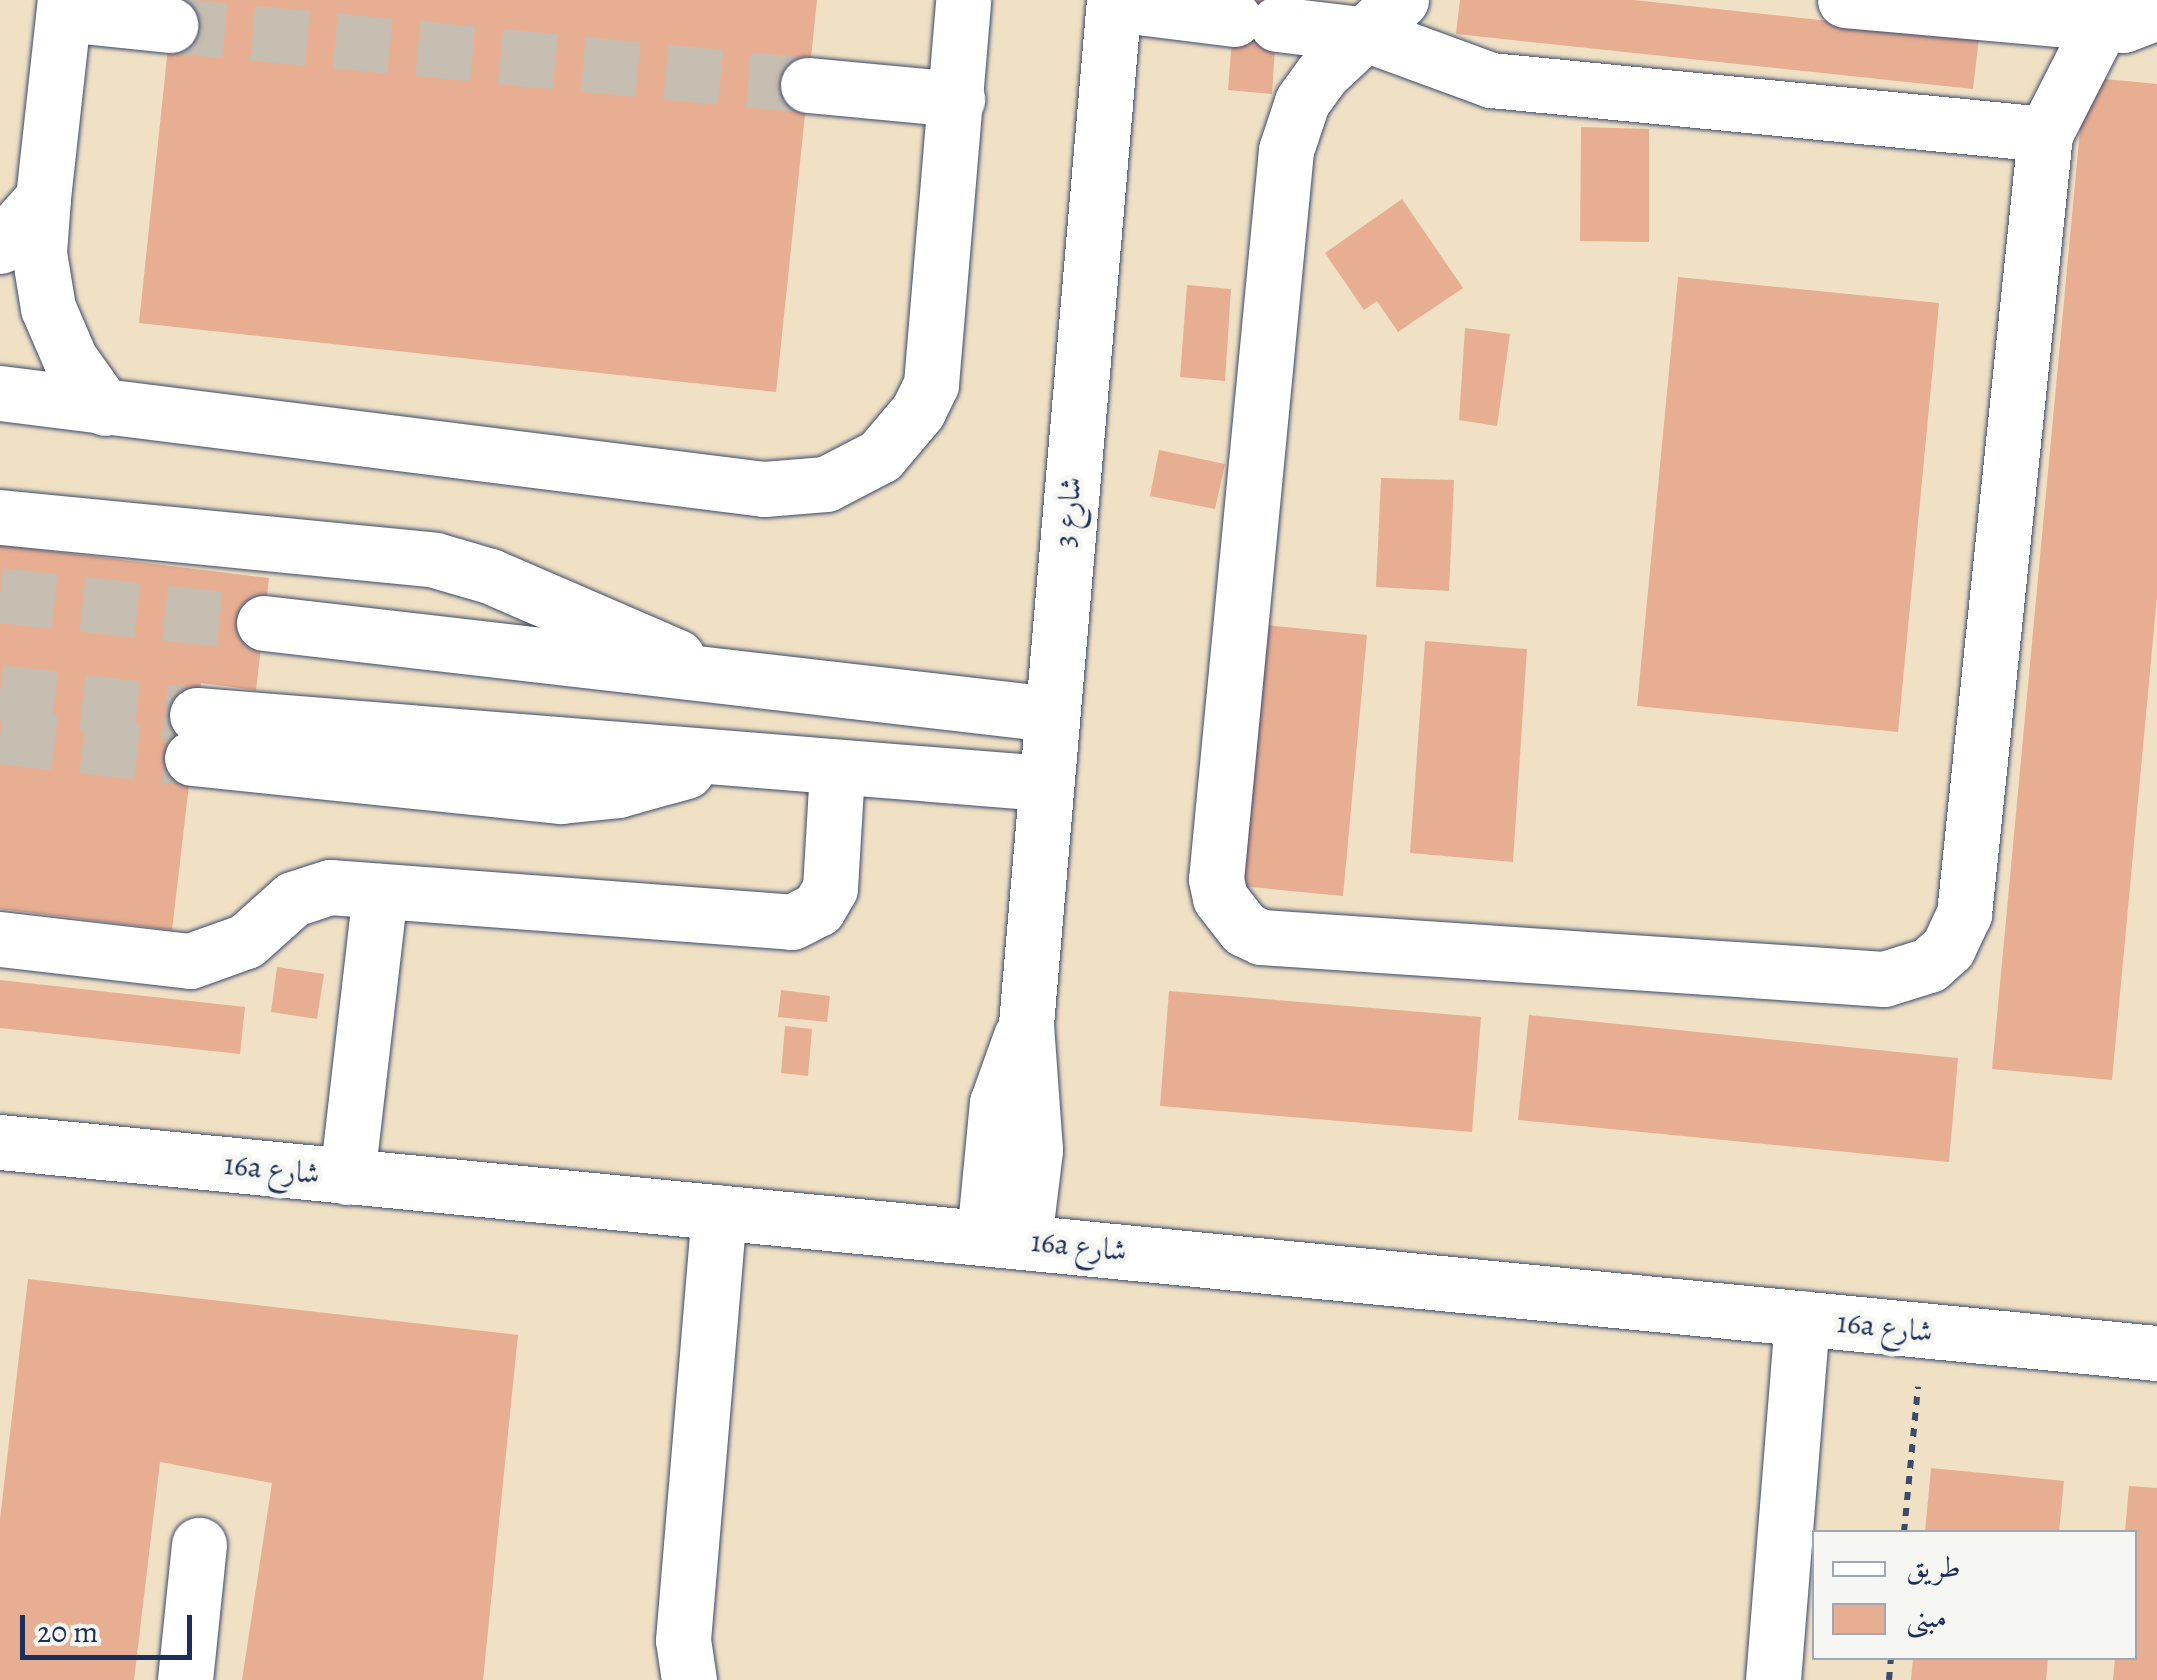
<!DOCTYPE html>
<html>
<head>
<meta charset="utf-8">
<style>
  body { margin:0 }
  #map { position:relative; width:2157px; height:1680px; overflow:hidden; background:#f0e1c5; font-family:Alegreya,Amiri,serif }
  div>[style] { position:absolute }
  .building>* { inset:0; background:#e8ae92 }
  .minor-tunnel>* { height:55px; margin-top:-27.5px; transform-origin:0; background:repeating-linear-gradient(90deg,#c5bdb0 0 55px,transparent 0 83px) }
  .path>* { height:6px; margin-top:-3px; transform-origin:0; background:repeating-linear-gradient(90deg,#3b4a6d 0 8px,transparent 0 16px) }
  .roads { filter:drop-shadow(0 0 2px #3b4a6d) drop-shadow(0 0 2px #3b4a6d) }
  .minor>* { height:55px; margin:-27.5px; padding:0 27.5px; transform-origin:27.5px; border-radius:27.5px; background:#fff }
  span { translate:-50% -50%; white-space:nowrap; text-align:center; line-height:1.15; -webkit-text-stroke:10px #f6f6f2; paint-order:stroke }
  .street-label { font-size:30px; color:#1b2f5e }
  .legend { position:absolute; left:1812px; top:1530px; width:325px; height:130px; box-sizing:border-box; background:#f6f6f2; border:2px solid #9ea6b7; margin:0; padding:12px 18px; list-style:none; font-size:30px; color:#1b2f5e }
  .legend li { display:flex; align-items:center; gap:20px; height:50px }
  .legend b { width:50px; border:2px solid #9ea6b7 }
  .scale { position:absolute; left:20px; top:1615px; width:172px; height:45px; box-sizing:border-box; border:5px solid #1b2f5e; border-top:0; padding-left:12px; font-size:30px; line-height:35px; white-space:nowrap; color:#1b2f5e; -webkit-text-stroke:8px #f6f6f2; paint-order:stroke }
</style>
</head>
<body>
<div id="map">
  <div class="building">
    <div style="clip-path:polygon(173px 0,817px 0,776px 392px,139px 323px)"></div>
    <div style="clip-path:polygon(1235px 0,1278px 0,1272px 94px,1228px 90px)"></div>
    <div style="clip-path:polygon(1460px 0,1634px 0,1979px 37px,1973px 89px,1456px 34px)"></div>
    <div style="clip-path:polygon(2085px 77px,2157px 84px,2157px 596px,2112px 1080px,1992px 1069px)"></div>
    <div style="clip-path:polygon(1581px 127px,1649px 129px,1649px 242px,1580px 241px)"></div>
    <div style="clip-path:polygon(1402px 199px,1463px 288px,1398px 332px,1377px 301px,1364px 310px,1325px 253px)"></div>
    <div style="clip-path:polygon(1678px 277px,1939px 303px,1898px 732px,1637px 706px)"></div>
    <div style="clip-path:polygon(1187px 285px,1231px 289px,1225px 381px,1180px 377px)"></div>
    <div style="clip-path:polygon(1465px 328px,1510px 334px,1497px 426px,1459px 420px)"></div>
    <div style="clip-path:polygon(1159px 450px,1225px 464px,1215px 509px,1150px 496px)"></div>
    <div style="clip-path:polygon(1381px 478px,1454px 480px,1449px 591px,1376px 587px)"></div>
    <div style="clip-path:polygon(0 545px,269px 578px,256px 690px,201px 683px,172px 930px,0 909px)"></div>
    <div style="clip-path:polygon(1264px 625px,1367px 635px,1343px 896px,1240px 886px)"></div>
    <div style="clip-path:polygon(1425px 641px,1527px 649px,1513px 862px,1410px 853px)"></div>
    <div style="clip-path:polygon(277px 967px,324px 974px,317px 1019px,271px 1012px)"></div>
    <div style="clip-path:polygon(0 980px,245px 1007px,240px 1054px,0 1028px)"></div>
    <div style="clip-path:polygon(781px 990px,830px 996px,827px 1022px,778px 1017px)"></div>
    <div style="clip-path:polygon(1169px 991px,1481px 1017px,1472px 1132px,1160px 1106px)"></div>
    <div style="clip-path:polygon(1529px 1015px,1958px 1058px,1949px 1162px,1518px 1120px)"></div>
    <div style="clip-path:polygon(785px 1026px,812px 1029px,808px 1076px,781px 1073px)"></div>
    <div style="clip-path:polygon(28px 1279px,518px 1335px,483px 1680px,242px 1680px,272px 1483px,160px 1462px,134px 1680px,0 1680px,0 1519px)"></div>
    <div style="clip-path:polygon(1931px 1468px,2064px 1481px,2059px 1532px,1925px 1532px)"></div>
    <div style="clip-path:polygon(2129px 1486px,2157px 1488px,2157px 1680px,2113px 1680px,2115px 1658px,2134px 1658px,2134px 1532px,2125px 1532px)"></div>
    <div style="clip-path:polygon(1913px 1658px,2048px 1658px,2046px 1680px,1911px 1680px)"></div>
  </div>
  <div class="minor-tunnel">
    <div style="left:170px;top:25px;width:641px;rotate:5.37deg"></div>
    <div style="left:0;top:595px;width:265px;rotate:6.1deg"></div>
    <div style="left:0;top:692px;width:198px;rotate:6.7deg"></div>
    <div style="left:0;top:736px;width:193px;rotate:6.5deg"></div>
  </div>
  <div class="path">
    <div style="left:1904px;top:1532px;width:146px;rotate:-84.5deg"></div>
    <div style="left:1889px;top:1680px;width:22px;rotate:-85deg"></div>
  </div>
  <div class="roads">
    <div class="minor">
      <div style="left:1401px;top:0;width:108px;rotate:136.9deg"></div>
      <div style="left:1322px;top:74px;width:34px;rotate:126deg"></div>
      <div style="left:1302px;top:102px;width:51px;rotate:108.4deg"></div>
      <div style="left:1286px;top:150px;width:732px;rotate:95.48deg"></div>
      <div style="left:1216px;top:879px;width:19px;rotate:78deg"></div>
      <div style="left:1220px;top:898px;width:39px;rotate:52deg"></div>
      <div style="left:1244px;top:929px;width:19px;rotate:25deg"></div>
      <div style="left:1261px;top:937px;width:624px;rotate:3.86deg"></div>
      <div style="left:1884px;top:979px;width:47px;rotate:-17.3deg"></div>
      <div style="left:1929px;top:965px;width:25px;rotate:-42deg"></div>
      <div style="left:1948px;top:948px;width:38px;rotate:-65deg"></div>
      <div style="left:1964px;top:914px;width:784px;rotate:-84.07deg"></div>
      <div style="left:2045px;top:134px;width:123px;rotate:-63deg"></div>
      <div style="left:1845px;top:0;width:279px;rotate:5.1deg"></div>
      <div style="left:2123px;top:25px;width:36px;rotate:-21deg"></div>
      <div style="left:1114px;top:4px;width:121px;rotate:7.1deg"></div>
      <div style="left:64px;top:14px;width:107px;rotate:5.9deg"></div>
      <div style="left:1277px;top:24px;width:92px;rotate:6.9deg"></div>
      <div style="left:1368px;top:35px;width:131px;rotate:20.1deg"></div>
      <div style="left:1491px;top:80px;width:557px;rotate:5.57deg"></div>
      <div style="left:808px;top:85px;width:150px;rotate:5.4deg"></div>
      <div style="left:43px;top:198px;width:55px;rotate:94.2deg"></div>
      <div style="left:39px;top:253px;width:56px;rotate:80.7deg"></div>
      <div style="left:48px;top:308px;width:56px;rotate:66.7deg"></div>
      <div style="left:70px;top:359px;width:60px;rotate:54.5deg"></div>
      <div style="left:0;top:246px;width:64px;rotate:-48.1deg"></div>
      <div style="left:43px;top:198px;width:199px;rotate:-83.7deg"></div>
      <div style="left:0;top:393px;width:770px;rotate:7.16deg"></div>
      <div style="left:764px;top:489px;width:62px;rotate:-4.6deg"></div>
      <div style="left:826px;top:484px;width:61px;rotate:-27.4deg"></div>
      <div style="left:880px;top:456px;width:59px;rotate:-49.8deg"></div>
      <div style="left:918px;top:411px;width:30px;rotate:-64deg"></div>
      <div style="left:931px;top:384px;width:385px;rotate:-85.2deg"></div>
      <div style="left:0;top:517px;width:437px;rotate:5.6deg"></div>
      <div style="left:435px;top:560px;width:57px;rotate:16.2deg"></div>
      <div style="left:490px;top:576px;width:204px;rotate:23.4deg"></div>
      <div style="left:264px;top:623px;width:791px;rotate:6.6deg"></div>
      <div style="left:197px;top:715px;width:850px;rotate:4.59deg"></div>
      <div style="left:192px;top:758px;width:371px;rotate:5.9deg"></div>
      <div style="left:561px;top:796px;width:57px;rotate:-6deg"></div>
      <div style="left:618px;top:790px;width:71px;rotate:-15.6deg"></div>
      <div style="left:0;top:939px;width:191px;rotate:6.6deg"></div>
      <div style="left:190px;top:961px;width:59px;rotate:-19.7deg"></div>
      <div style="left:246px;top:941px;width:63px;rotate:-41.8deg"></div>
      <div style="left:293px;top:899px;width:39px;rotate:-18deg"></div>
      <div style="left:330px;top:887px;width:463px;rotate:4.3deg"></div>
      <div style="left:792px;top:922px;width:29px;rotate:-27deg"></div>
      <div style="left:818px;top:909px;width:24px;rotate:-60deg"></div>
      <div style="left:830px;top:888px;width:118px;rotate:-86.6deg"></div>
      <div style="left:0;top:1142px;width:2167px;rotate:5.59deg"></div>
      <div style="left:347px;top:1177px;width:288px;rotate:-83.4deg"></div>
      <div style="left:984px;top:1237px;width:135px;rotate:-84.5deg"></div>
      <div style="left:997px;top:1103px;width:71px;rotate:-70.3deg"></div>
      <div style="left:1024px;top:1240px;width:91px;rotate:-83deg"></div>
      <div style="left:1035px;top:1150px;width:126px;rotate:-94.1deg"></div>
      <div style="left:1026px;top:1024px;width:1028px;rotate:-85.09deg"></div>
      <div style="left:185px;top:1680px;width:136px;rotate:-84.1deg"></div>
      <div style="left:689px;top:1680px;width:40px;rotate:-98.5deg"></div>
      <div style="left:683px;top:1640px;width:429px;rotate:-85.2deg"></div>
      <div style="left:1773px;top:1680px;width:363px;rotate:-85.4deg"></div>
    </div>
  </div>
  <div class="street-label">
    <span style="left:1068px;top:512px;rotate:-85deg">شارع 3</span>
    <span style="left:272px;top:1169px;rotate:6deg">16a شارع</span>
    <span style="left:1079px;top:1246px;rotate:6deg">16a شارع</span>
    <span style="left:1885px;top:1327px;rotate:6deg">16a شارع</span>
  </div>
  <ul class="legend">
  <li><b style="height:12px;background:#fff"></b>طريق</li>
  <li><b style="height:28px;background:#e8ae92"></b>مبنى</li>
  </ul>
  <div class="scale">20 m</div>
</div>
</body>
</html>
